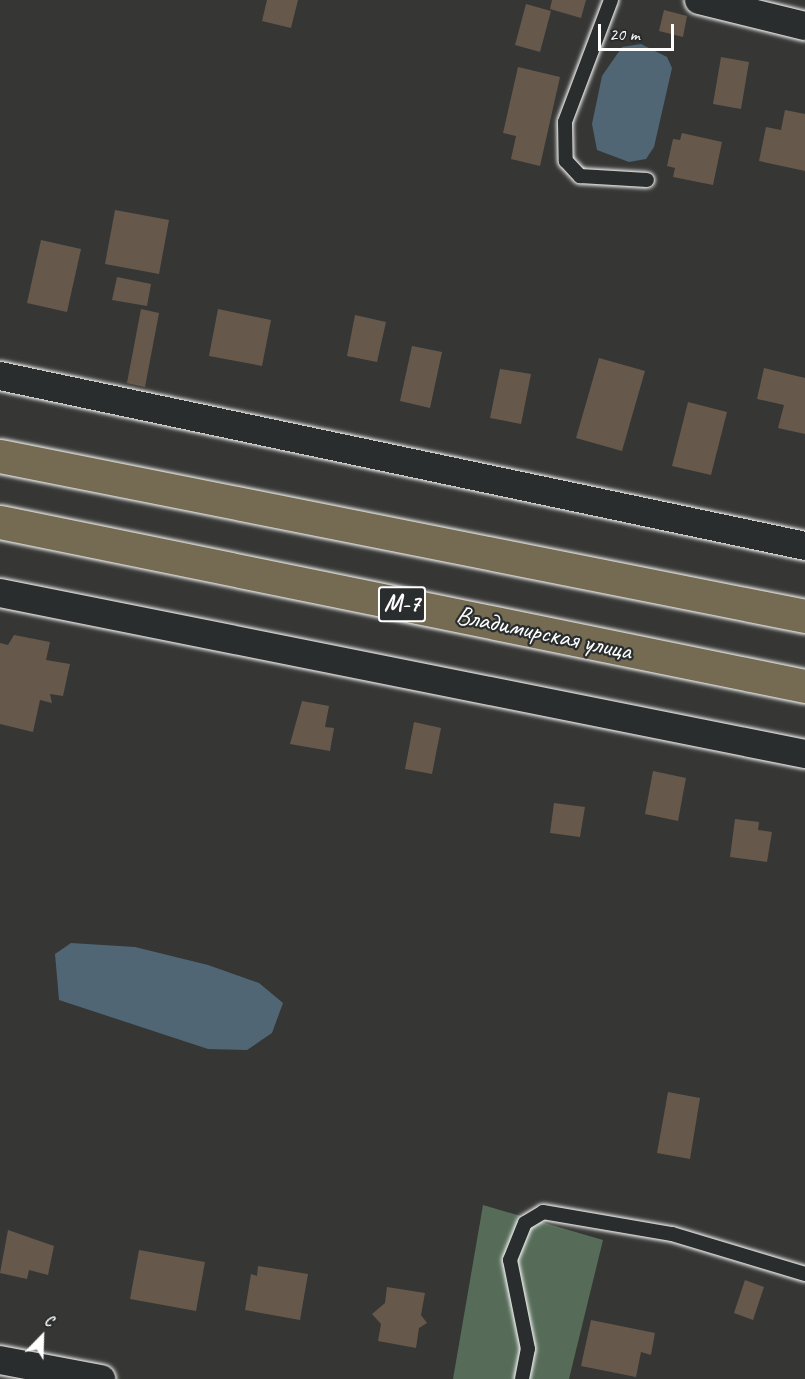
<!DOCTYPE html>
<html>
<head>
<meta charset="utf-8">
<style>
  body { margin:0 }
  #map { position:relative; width:805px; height:1379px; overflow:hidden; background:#363634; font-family:Caveat,sans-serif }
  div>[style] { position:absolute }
  .green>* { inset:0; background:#566c58 }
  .water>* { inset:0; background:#506674 }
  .building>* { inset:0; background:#66594c }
  .roads { filter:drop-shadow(0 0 2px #fff) drop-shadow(0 0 2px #fff) }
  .service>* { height:14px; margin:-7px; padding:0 7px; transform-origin:7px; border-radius:7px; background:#2a2d2e }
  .minor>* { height:28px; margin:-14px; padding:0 14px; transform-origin:14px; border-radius:14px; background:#2a2d2e }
  .trunk>* { height:33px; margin:-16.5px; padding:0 16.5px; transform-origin:16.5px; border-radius:16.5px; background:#746b52 }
  span { translate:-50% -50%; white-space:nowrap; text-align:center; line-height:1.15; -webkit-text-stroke:4.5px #2a2d2e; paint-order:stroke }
  .shield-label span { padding:2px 4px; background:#2a2d2e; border:2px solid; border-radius:4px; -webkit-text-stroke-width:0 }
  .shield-label { font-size:24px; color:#fff; font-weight:700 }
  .street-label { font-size:26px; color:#fff }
  .north { position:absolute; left:12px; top:1307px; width:60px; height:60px; -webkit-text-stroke:4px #2a2d2e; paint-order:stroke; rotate:23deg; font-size:16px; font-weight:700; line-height:24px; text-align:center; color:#fff }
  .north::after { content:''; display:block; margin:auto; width:21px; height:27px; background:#fff; clip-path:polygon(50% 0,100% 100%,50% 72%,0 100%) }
  .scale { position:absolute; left:598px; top:24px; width:76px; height:27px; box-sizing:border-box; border:3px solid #fff; border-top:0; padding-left:8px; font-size:18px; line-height:21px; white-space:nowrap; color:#fff; -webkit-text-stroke:4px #2a2d2e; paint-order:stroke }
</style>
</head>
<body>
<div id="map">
  <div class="green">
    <div style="clip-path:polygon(483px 1205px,603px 1240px,569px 1379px,453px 1379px)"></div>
  </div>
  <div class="water">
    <div style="clip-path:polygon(641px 44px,667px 57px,672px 68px,654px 147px,646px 159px,629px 162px,597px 150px,592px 124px,602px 76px,622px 47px)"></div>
    <div style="clip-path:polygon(71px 943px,135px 947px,208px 965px,259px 983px,283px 1003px,272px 1033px,247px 1050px,208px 1049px,59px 1000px,55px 954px)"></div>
  </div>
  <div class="building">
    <div style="clip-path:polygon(267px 0,298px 0,291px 28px,262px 21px)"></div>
    <div style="clip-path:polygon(552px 0,586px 0,581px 18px,550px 9px)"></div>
    <div style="clip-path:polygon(526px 4px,551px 11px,540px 52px,515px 45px)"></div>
    <div style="clip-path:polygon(664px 10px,687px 16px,683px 37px,659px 31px)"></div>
    <div style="clip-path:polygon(721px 57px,749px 62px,741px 109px,713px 104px)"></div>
    <div style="clip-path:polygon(518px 67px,560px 77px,540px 166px,511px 159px,516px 136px,503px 133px)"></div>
    <div style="clip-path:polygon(785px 110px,805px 114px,805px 171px,759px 161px,766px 127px,781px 130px)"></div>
    <div style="clip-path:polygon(682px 133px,722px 142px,713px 185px,673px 177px,675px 168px,667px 166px,673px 139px,680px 140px)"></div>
    <div style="clip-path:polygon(115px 210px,169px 220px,159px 274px,105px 264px)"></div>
    <div style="clip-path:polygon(41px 240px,81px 249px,67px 312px,27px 303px)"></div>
    <div style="clip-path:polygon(117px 277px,151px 284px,147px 306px,112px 300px)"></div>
    <div style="clip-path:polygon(141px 309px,159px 313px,145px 387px,127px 383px)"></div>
    <div style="clip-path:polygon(218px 309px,271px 320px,262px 366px,209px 356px)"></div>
    <div style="clip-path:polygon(355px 315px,386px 322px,377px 362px,347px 356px)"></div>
    <div style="clip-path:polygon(412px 346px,442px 352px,430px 408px,400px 401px)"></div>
    <div style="clip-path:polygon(599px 358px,645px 371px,622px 451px,576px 438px)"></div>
    <div style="clip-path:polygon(764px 368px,805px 378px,805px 434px,778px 428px,784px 405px,757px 399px)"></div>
    <div style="clip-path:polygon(500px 369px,531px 374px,521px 424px,490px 418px)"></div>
    <div style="clip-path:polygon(688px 402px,727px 412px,711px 475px,672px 466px)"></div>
    <div style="clip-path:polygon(14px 635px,50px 642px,46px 660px,70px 664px,63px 696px,50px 694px,52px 703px,40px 700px,33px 732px,0 724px,0 643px,8px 645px)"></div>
    <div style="clip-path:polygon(302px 701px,329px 706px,325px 727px,334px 728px,330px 751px,290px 744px)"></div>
    <div style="clip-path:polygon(414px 722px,441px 728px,432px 774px,405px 769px)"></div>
    <div style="clip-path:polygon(653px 771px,686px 778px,678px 821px,645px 814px)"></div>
    <div style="clip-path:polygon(554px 803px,585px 807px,580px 837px,550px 833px)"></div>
    <div style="clip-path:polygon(735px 819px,759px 822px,758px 830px,772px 832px,767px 862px,730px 857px)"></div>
    <div style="clip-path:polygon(668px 1092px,700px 1098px,690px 1159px,657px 1153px)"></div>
    <div style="clip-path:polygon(8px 1230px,54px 1246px,48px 1275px,29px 1270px,27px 1279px,0 1273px)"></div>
    <div style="clip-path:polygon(139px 1250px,205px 1262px,196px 1311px,130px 1299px)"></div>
    <div style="clip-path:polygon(258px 1266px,308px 1274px,300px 1320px,245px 1310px,251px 1274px,257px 1276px)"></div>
    <div style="clip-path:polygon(745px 1280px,764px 1287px,753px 1320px,734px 1313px)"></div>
    <div style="clip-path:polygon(387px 1287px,425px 1293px,421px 1315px,427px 1323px,419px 1328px,416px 1348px,378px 1341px,381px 1324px,372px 1314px,385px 1303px)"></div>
    <div style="clip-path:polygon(591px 1320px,655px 1333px,651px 1355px,641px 1352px,636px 1377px,581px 1366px)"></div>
  </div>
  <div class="roads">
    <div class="service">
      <div style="left:611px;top:0;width:130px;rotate:110.7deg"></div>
      <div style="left:565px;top:122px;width:39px;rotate:89deg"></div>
      <div style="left:566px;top:161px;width:21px;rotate:47deg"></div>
      <div style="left:580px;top:176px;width:67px;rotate:3.4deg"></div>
      <div style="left:522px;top:1379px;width:31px;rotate:-79deg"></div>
      <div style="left:528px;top:1349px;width:91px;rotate:-101.4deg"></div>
      <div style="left:510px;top:1260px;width:40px;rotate:-68deg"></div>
      <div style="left:525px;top:1223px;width:21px;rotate:-31deg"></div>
      <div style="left:543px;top:1212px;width:131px;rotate:9.7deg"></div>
      <div style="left:672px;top:1234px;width:139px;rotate:16.7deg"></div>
    </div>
    <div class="minor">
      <div style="left:699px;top:0;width:109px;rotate:13.8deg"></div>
      <div style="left:0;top:376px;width:823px;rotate:11.92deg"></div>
      <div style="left:0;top:593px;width:821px;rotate:11.31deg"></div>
      <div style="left:0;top:1360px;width:103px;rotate:10.7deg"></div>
    </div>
    <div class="trunk">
      <div style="left:0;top:456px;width:821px;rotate:11.24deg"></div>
      <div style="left:0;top:522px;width:822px;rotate:11.52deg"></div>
    </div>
  </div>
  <div class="shield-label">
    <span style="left:402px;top:604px">М-7</span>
  </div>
  <div class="street-label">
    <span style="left:544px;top:633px;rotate:12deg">Владимирская улица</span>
  </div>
  <div class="north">С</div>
  <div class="scale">20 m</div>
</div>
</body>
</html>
